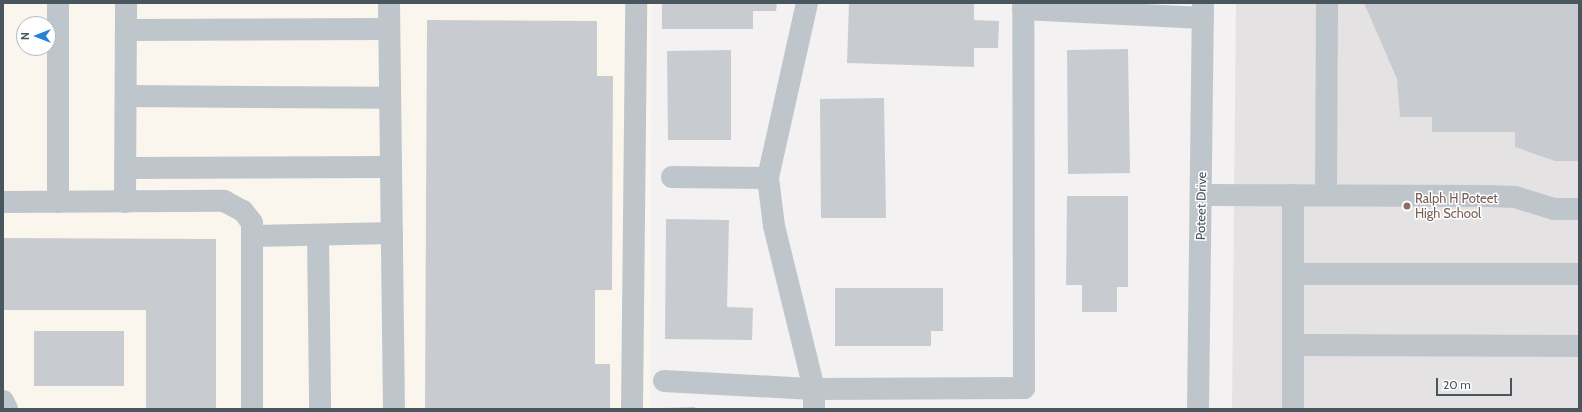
<!DOCTYPE html>
<html>
<head>
<meta charset="utf-8">
<style>
  body { margin:0 }
  #map { position:relative; width:1582px; height:412px; overflow:hidden; background:#f3f1f1; font-family:Cabin,sans-serif }
  div>[style] { position:absolute }
  .commercial>* { inset:0; background:#fbf6ed }
  .education>* { inset:0; background:#e4e2e2 }
  .building>* { inset:0; background:#c8ccd0 }
  .minor>* { height:22px; margin:-11px; padding:0 11px; transform-origin:11px; border-radius:11px; background:#bec6cc }
  .dots>* { width:11px; height:11px; translate:-50% -50%; box-sizing:border-box; border:2px solid #fff; border-radius:50% }
  span { translate:-50% -50%; white-space:nowrap; text-align:center; line-height:1.15; -webkit-text-stroke:3px #fff; paint-order:stroke }
  .education-label { font-size:13px; color:#785e54 }
  .left { translate:0 -50%; text-align:left }
  .street-label { font-size:13px; color:#4a565d }
  .frame { position:absolute; inset:0; border:4px solid #4a565d; pointer-events:none }
  .north { position:absolute; left:16px; top:16px; width:40px; height:40px; box-sizing:border-box; background:#fff; border:1px solid #b7bbbe; border-radius:50%; rotate:270deg; font-size:11px; font-weight:700; line-height:16px; text-align:center; color:#4a565d }
  .north::after { content:''; display:block; margin:auto; width:14px; height:18px; background:#2782d7; clip-path:polygon(50% 0,100% 100%,50% 72%,0 100%) }
  .scale { position:absolute; left:1436px; top:378px; width:76px; height:18px; box-sizing:border-box; border:2px solid #4a565d; border-top:0; padding-left:5px; font-size:12px; line-height:14px; white-space:nowrap; color:#4a565d; -webkit-text-stroke:3px #fff; paint-order:stroke }
</style>
</head>
<body>
<div id="map">
  <div class="commercial">
    <div style="clip-path:polygon(evenodd,3px 3px,652px 3px,650px 409px,3px 409px,3px 3px,24px 24px,48px 24px,48px 48px,24px 48px,24px 24px)"></div>
  </div>
  <div class="education">
    <div style="clip-path:polygon(1236px 3px,1579px 3px,1579px 409px,1232px 409px)"></div>
  </div>
  <div class="building">
    <div style="clip-path:polygon(662px 3px,777px 3px,776px 11px,753px 11px,753px 29px,662px 29px)"></div>
    <div style="clip-path:polygon(849px 3px,974px 3px,974px 20px,999px 21px,998px 48px,974px 48px,974px 67px,847px 63px)"></div>
    <div style="clip-path:polygon(1364px 3px,1579px 3px,1579px 161px,1555px 161px,1515px 147px,1515px 132px,1432px 132px,1432px 117px,1400px 117px,1397px 79px)"></div>
    <div style="clip-path:polygon(427px 20px,597px 21px,597px 76px,613px 76px,612px 290px,595px 290px,595px 364px,610px 364px,610px 409px,425px 409px)"></div>
    <div style="clip-path:polygon(1128px 49px,1130px 173px,1068px 174px,1067px 50px)"></div>
    <div style="clip-path:polygon(731px 50px,731px 140px,668px 140px,667px 51px)"></div>
    <div style="clip-path:polygon(884px 98px,886px 218px,821px 218px,820px 99px)"></div>
    <div style="clip-path:polygon(1067px 196px,1128px 196px,1128px 287px,1117px 287px,1117px 312px,1082px 312px,1082px 285px,1066px 285px)"></div>
    <div style="clip-path:polygon(666px 219px,729px 220px,727px 307px,753px 308px,752px 340px,665px 339px)"></div>
    <div style="clip-path:polygon(3px 238px,216px 239px,216px 409px,146px 409px,146px 310px,3px 310px)"></div>
    <div style="clip-path:polygon(835px 288px,943px 288px,943px 331px,931px 331px,931px 346px,835px 346px)"></div>
    <div style="clip-path:polygon(34px 331px,124px 331px,124px 386px,34px 386px)"></div>
    <div style="clip-path:polygon(695px 407px,695px 409px,664px 409px,664px 408px)"></div>
  </div>
  <div class="minor">
    <div style="left:389px;top:3px;width:406px;rotate:89.3deg"></div>
    <div style="left:807px;top:3px;width:179px;rotate:102.6deg"></div>
    <div style="left:768px;top:178px;width:48px;rotate:82.9deg"></div>
    <div style="left:774px;top:226px;width:168px;rotate:76.2deg"></div>
    <div style="left:814px;top:389px;width:20px;rotate:90deg"></div>
    <div style="left:1023px;top:9px;width:180px;rotate:2.9deg"></div>
    <div style="left:126px;top:30px;width:263px;rotate:-0.2deg"></div>
    <div style="left:126px;top:96px;width:264px;rotate:0.4deg"></div>
    <div style="left:125px;top:168px;width:266px;rotate:-0.2deg"></div>
    <div style="left:672px;top:177px;width:96px;rotate:0.6deg"></div>
    <div style="left:1202px;top:195px;width:286px;rotate:0.2deg"></div>
    <div style="left:1488px;top:196px;width:27px;rotate:2deg"></div>
    <div style="left:1515px;top:197px;width:41px;rotate:17.1deg"></div>
    <div style="left:1554px;top:209px;width:25px"></div>
    <div style="left:1293px;top:195px;width:214px;rotate:90deg"></div>
    <div style="left:1326px;top:195px;width:192px;rotate:-89.7deg"></div>
    <div style="left:3px;top:202px;width:221px;rotate:-0.3deg"></div>
    <div style="left:224px;top:201px;width:21px;rotate:28deg"></div>
    <div style="left:243px;top:211px;width:15px;rotate:53deg"></div>
    <div style="left:252px;top:223px;width:186px;rotate:90deg"></div>
    <div style="left:58px;top:202px;width:199px;rotate:-90deg"></div>
    <div style="left:125px;top:202px;width:199px;rotate:-89.7deg"></div>
    <div style="left:318px;top:235px;width:174px;rotate:89.3deg"></div>
    <div style="left:252px;top:236px;width:140px;rotate:-1.2deg"></div>
    <div style="left:1293px;top:274px;width:286px"></div>
    <div style="left:1293px;top:345px;width:286px;rotate:0.2deg"></div>
    <div style="left:664px;top:381px;width:150px;rotate:3.1deg"></div>
    <div style="left:814px;top:389px;width:210px;rotate:-0.3deg"></div>
    <div style="left:1024px;top:388px;width:385px;rotate:-90.1deg"></div>
    <div style="left:3px;top:401px;width:9px;rotate:63deg"></div>
    <div style="left:632px;top:409px;width:406px;rotate:-89.4deg"></div>
    <div style="left:1198px;top:409px;width:406px;rotate:-89.3deg"></div>
  </div>
  <div class="dots">
    <div style="left:1407px;top:206px;background:#8d6e63"></div>
  </div>
  <div class="education-label">
    <span class="left" style="left:1415px;top:206px">Ralph H Poteet<br>High School</span>
  </div>
  <div class="street-label">
    <span style="left:1201px;top:206px;rotate:-89deg">Poteet Drive</span>
  </div>
  <div class="frame"></div>
  <div class="north">N</div>
  <div class="scale">20 m</div>
</div>
</body>
</html>
